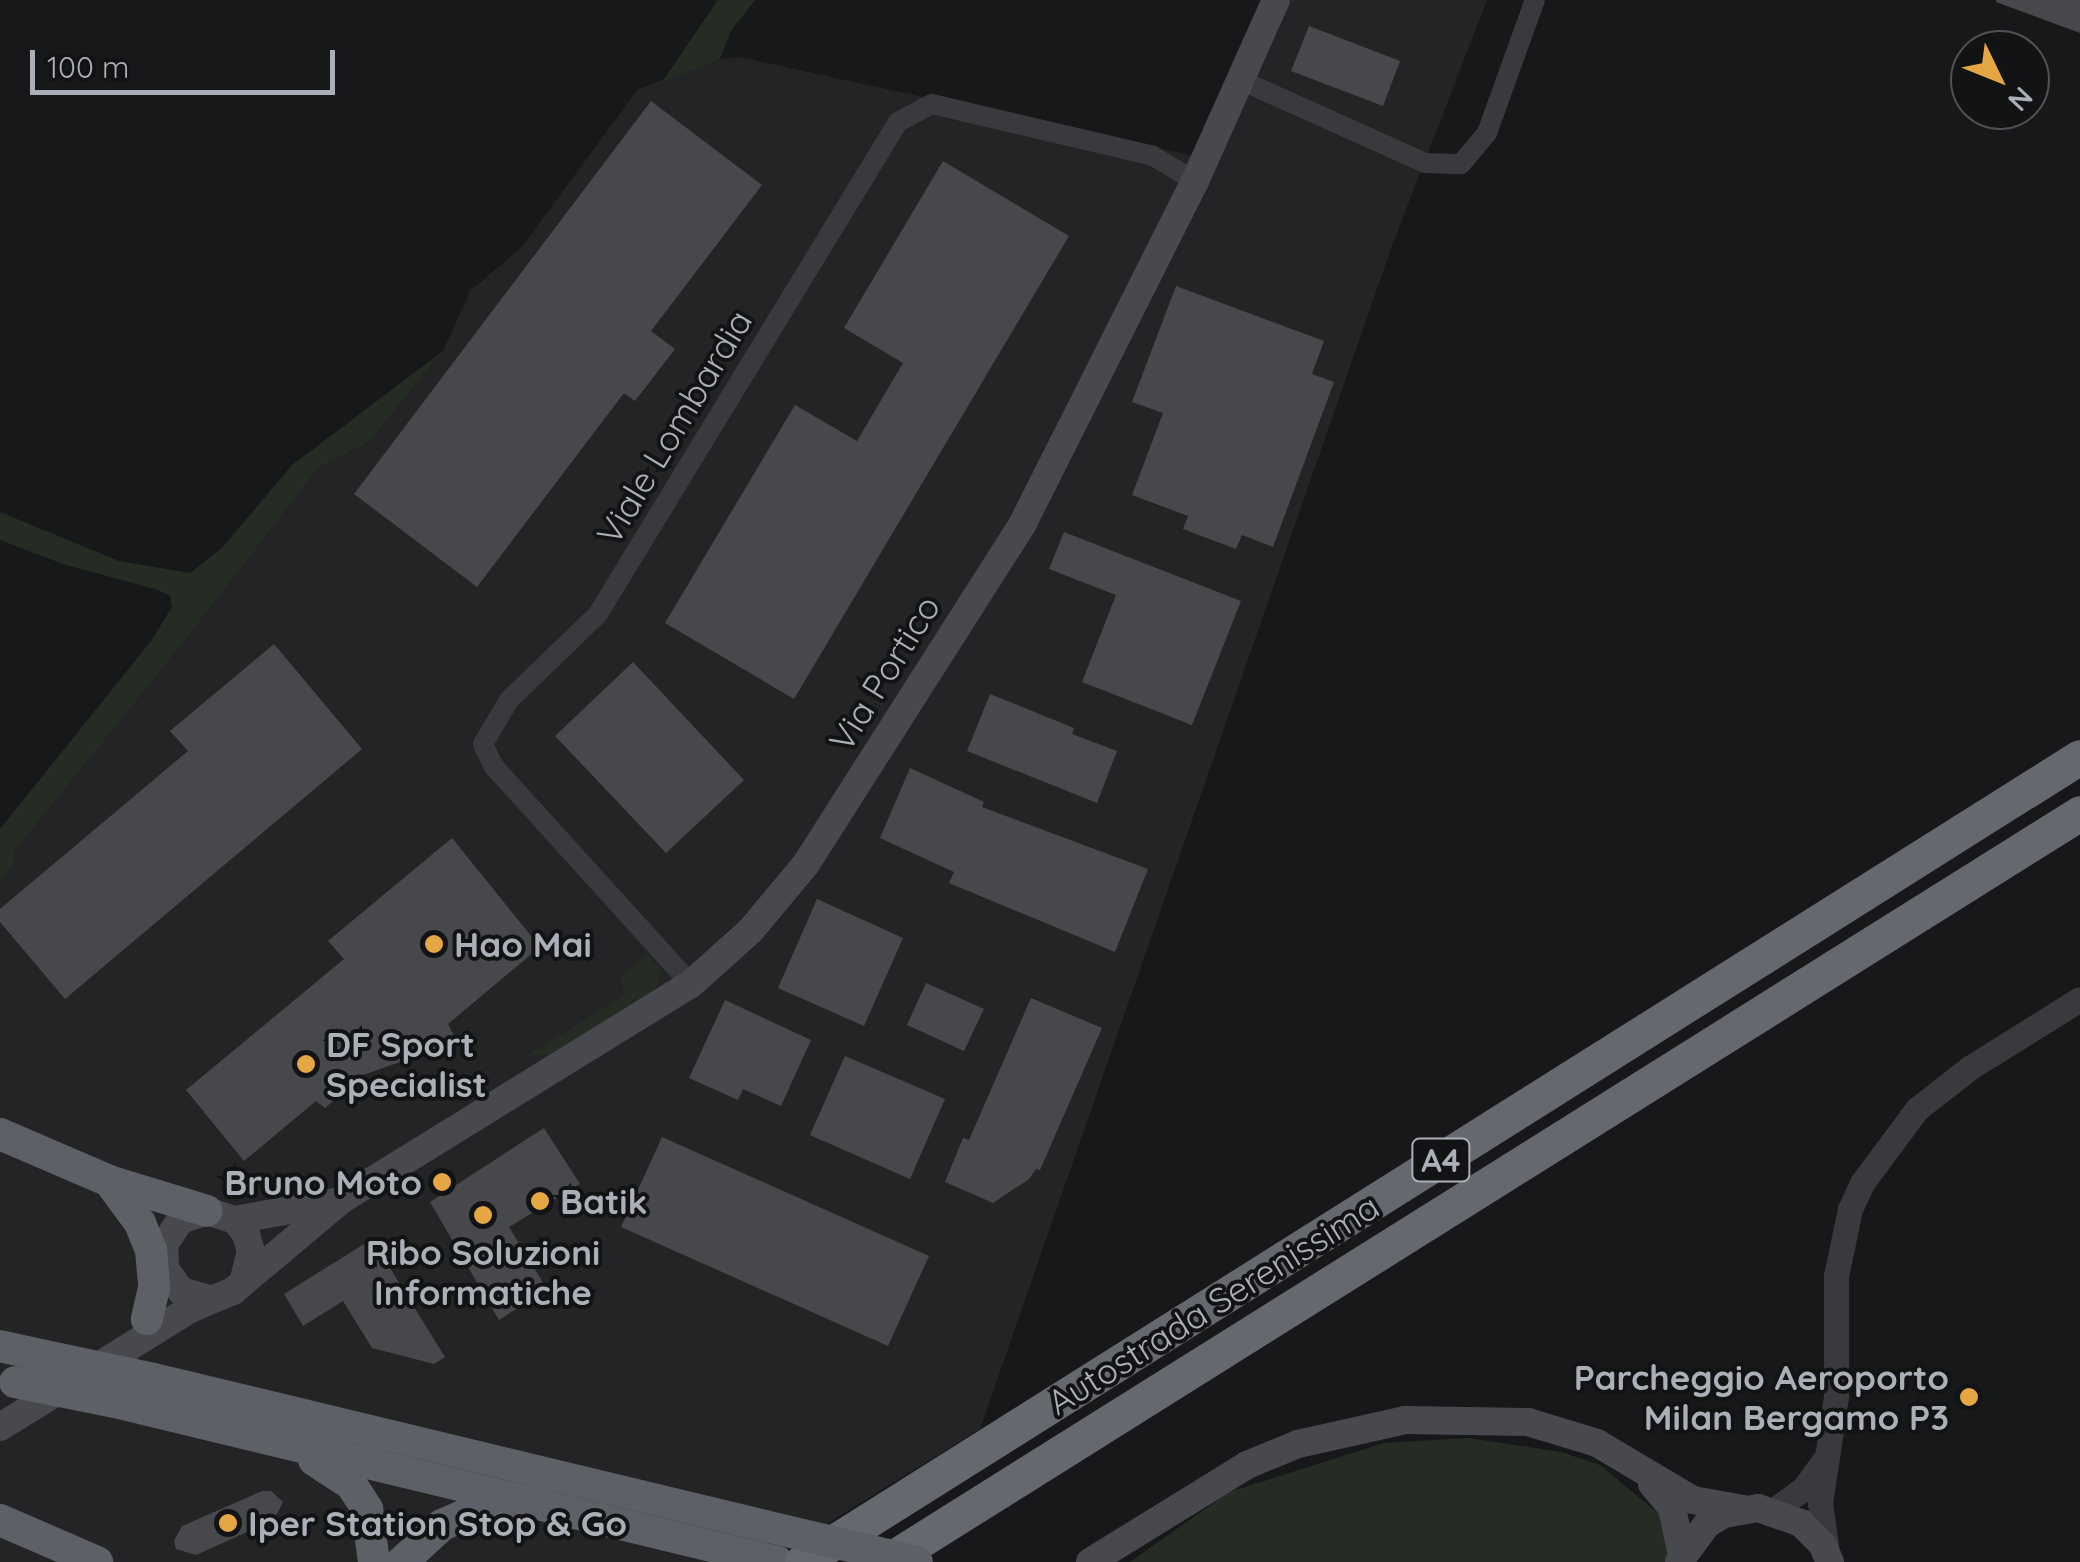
<!DOCTYPE html>
<html>
<head>
<meta charset="utf-8">
<style>
  body { margin:0 }
  #map { position:relative; width:2080px; height:1562px; overflow:hidden; background:#171819; font-family:Quicksand,sans-serif }
  div>[style] { position:absolute }
  .built>* { inset:0; background:#242426 }
  .green>* { inset:0; background:#242c24 }
  .building>* { inset:0; background:#47484c }
  .minor>* { height:20px; margin:-10px; padding:0 10px; transform-origin:10px; border-radius:10px; background:#393a3e }
  .tertiary>* { height:25px; margin:-12.5px; padding:0 12.5px; transform-origin:12.5px; border-radius:12.5px; background:#393a3e }
  .secondary>* { height:28px; margin:-14px; padding:0 14px; transform-origin:14px; border-radius:14px; background:#47494e }
  .trunk>* { height:32px; margin:-16px; padding:0 16px; transform-origin:16px; border-radius:16px; background:#5d6066 }
  .motorway>* { height:35px; margin:-17.5px; padding:0 17.5px; transform-origin:17.5px; border-radius:17.5px; background:#65686f }
  .trunk-bridge>* { height:32px; margin:-16px; padding:0 16px; transform-origin:16px; border-radius:16px; background:#5d6066 }
  .dots>* { width:28px; height:28px; translate:-50% -50%; box-sizing:border-box; border:5px solid #121314; border-radius:50% }
  span { translate:-50% -50%; white-space:nowrap; text-align:center; line-height:1.15; -webkit-text-stroke:8px #121314; paint-order:stroke }
  .shield-label span { padding:2px 8px; background:#121314; border:2px solid; border-radius:8px; -webkit-text-stroke-width:0 }
  .shield-label { font-size:32px; color:#abafb8; font-weight:700 }
  .street-label { font-size:35px; color:#abafb8 }
  .poi-label { font-size:35px; color:#abafb8; font-weight:700 }
  .left { translate:0 -50%; text-align:left }
  .right { translate:-100% -50%; text-align:right }
  .north { position:absolute; left:1950px; top:30px; width:100px; height:100px; box-sizing:border-box; background:#121314; border:2px solid #4f5156; border-radius:50%; rotate:133deg; font-size:28px; font-weight:700; line-height:40px; text-align:center; color:#abafb8 }
  .north::after { content:''; display:block; margin:auto; width:35px; height:45px; background:#e5a744; clip-path:polygon(50% 0,100% 100%,50% 72%,0 100%) }
  .scale { position:absolute; left:30px; top:50px; width:305px; height:45px; box-sizing:border-box; border:5px solid #abafb8; border-top:0; padding-left:12px; font-size:30px; line-height:35px; white-space:nowrap; color:#abafb8; -webkit-text-stroke:8px #121314; paint-order:stroke }
</style>
</head>
<body>
<div id="map">
  <div class="built">
    <div style="clip-path:polygon(1287px 0,1487px 0,1393px 243px,980px 1429px,765px 1562px,0 1562px,0 880px,12px 868px,14px 850px,179px 648px,318px 467px,370px 441px,443px 351px,470px 291px,521px 248px,638px 89px,720px 59px,739px 57px,1218px 161px)"></div>
  </div>
  <div class="green">
    <div style="clip-path:polygon(718px 0,755px 0,731px 31px,720px 59px,662px 82px)"></div>
    <div style="clip-path:polygon(443px 351px,370px 441px,318px 468px,179px 648px,15px 850px,12px 868px,0 880px,0 829px,151px 641px,172px 607px,170px 596px,155px 589px,63px 564px,0 540px,0 512px,119px 561px,190px 573px,222px 548px,292px 465px)"></div>
    <div style="clip-path:polygon(647px 954px,661px 970px,655px 990px,550px 1055px,526px 1056px,625px 995px,620px 977px)"></div>
    <div style="clip-path:polygon(1469px 1438px,1561px 1452px,1600px 1465px,1664px 1518px,1672px 1542px,1666px 1562px,1130px 1562px,1229px 1492px,1384px 1443px)"></div>
  </div>
  <div class="building">
    <div style="clip-path:polygon(1996px 0,2080px 0,2080px 33px,1996px 2px)"></div>
    <div style="clip-path:polygon(1309px 26px,1400px 61px,1383px 106px,1291px 71px)"></div>
    <div style="clip-path:polygon(651px 101px,762px 185px,651px 331px,675px 349px,635px 401px,624px 393px,477px 587px,354px 494px)"></div>
    <div style="clip-path:polygon(943px 161px,1069px 236px,794px 699px,665px 623px,795px 405px,857px 441px,903px 363px,844px 328px)"></div>
    <div style="clip-path:polygon(1176px 286px,1324px 341px,1312px 374px,1334px 382px,1273px 547px,1242px 535px,1236px 549px,1183px 529px,1188px 516px,1132px 495px,1163px 413px,1132px 402px)"></div>
    <div style="clip-path:polygon(1064px 532px,1241px 601px,1192px 725px,1082px 682px,1116px 595px,1049px 569px)"></div>
    <div style="clip-path:polygon(274px 644px,362px 749px,65px 999px,0 922px,0 909px,188px 751px,170px 731px)"></div>
    <div style="clip-path:polygon(633px 662px,744px 780px,666px 853px,555px 736px)"></div>
    <div style="clip-path:polygon(990px 694px,1074px 728px,1072px 734px,1117px 751px,1097px 803px,967px 751px)"></div>
    <div style="clip-path:polygon(910px 768px,984px 802px,982px 807px,1148px 869px,1115px 952px,949px 883px,954px 872px,880px 838px)"></div>
    <div style="clip-path:polygon(452px 838px,540px 947px,448px 1024px,457px 1042px,363px 1075px,325px 1108px,316px 1101px,244px 1161px,186px 1090px,344px 959px,328px 941px)"></div>
    <div style="clip-path:polygon(817px 899px,903px 938px,864px 1026px,778px 988px)"></div>
    <div style="clip-path:polygon(926px 983px,984px 1009px,964px 1051px,907px 1025px)"></div>
    <div style="clip-path:polygon(1031px 998px,1102px 1028px,1040px 1170px,1036px 1169px,1029px 1179px,993px 1203px,945px 1182px,963px 1138px,969px 1140px)"></div>
    <div style="clip-path:polygon(725px 1000px,811px 1040px,781px 1106px,743px 1089px,738px 1100px,689px 1078px)"></div>
    <div style="clip-path:polygon(845px 1056px,945px 1099px,910px 1179px,810px 1135px)"></div>
    <div style="clip-path:polygon(544px 1128px,580px 1184px,509px 1227px,547px 1289px,499px 1320px,430px 1202px)"></div>
    <div style="clip-path:polygon(662px 1137px,929px 1256px,888px 1346px,621px 1227px)"></div>
    <div style="clip-path:polygon(372px 1239px,445px 1357px,434px 1364px,372px 1348px,343px 1301px,303px 1326px,284px 1294px)"></div>
    <div style="clip-path:polygon(262px 1491px,271px 1491px,283px 1502px,274px 1520px,196px 1555px,176px 1549px,174px 1541px,182px 1526px)"></div>
  </div>
  <div class="minor">
    <div style="left:1239px;top:90px;width:11px;rotate:-41deg"></div>
    <div style="left:1247px;top:83px;width:195px;rotate:24.2deg"></div>
    <div style="left:1425px;top:163px;width:36px;rotate:2deg"></div>
    <div style="left:1461px;top:164px;width:40px;rotate:-50deg"></div>
    <div style="left:1487px;top:133px;width:141px;rotate:-70.2deg"></div>
    <div style="left:691px;top:984px;width:293px;rotate:-132.2deg"></div>
    <div style="left:494px;top:767px;width:25px;rotate:-116deg"></div>
    <div style="left:483px;top:744px;width:51px;rotate:-59.4deg"></div>
    <div style="left:509px;top:700px;width:124px;rotate:-44deg"></div>
    <div style="left:598px;top:614px;width:576px;rotate:-58.63deg"></div>
    <div style="left:898px;top:122px;width:38px;rotate:-28deg"></div>
    <div style="left:932px;top:104px;width:227px;rotate:13.2deg"></div>
    <div style="left:1153px;top:156px;width:49px;rotate:30.8deg"></div>
  </div>
  <div class="tertiary">
    <div style="left:1774px;top:1510px;width:37px;rotate:-36deg"></div>
    <div style="left:1804px;top:1488px;width:34px;rotate:-54deg"></div>
    <div style="left:1827px;top:1552px;width:49px;rotate:-98.1deg"></div>
    <div style="left:1820px;top:1503px;width:107px;rotate:-81.4deg"></div>
    <div style="left:1836px;top:1397px;width:121px;rotate:-90deg"></div>
    <div style="left:1836px;top:1276px;width:68px;rotate:-78.2deg"></div>
    <div style="left:1850px;top:1209px;width:29px;rotate:-65deg"></div>
    <div style="left:1862px;top:1183px;width:92px;rotate:-53.4deg"></div>
    <div style="left:1917px;top:1109px;width:68px;rotate:-37.9deg"></div>
    <div style="left:1971px;top:1067px;width:128px;rotate:-32deg"></div>
  </div>
  <div class="secondary">
    <div style="left:235px;top:1220px;width:101px;rotate:-10.3deg"></div>
    <div style="left:209px;top:1299px;width:29px;rotate:-164deg"></div>
    <div style="left:181px;top:1291px;width:27px;rotate:-126deg"></div>
    <div style="left:165px;top:1269px;width:24px;rotate:-92deg"></div>
    <div style="left:164px;top:1245px;width:30px;rotate:-57deg"></div>
    <div style="left:180px;top:1220px;width:28px;rotate:-18deg"></div>
    <div style="left:207px;top:1211px;width:29px;rotate:18deg"></div>
    <div style="left:235px;top:1220px;width:18px;rotate:52deg"></div>
    <div style="left:246px;top:1234px;width:18px;rotate:74deg"></div>
    <div style="left:251px;top:1251px;width:30px;rotate:104deg"></div>
    <div style="left:0;top:1427px;width:224px;rotate:-31.8deg"></div>
    <div style="left:190px;top:1309px;width:47px;rotate:-22.7deg"></div>
    <div style="left:233px;top:1291px;width:141px;rotate:-40.1deg"></div>
    <div style="left:341px;top:1200px;width:411px;rotate:-31.7deg"></div>
    <div style="left:691px;top:984px;width:81px;rotate:-42deg"></div>
    <div style="left:751px;top:930px;width:86px;rotate:-50.2deg"></div>
    <div style="left:806px;top:864px;width:404px;rotate:-57.5deg"></div>
    <div style="left:1023px;top:523px;width:383px;rotate:-63.3deg"></div>
    <div style="left:1195px;top:181px;width:198px;rotate:-65.9deg"></div>
    <div style="left:1652px;top:1484px;width:31px;rotate:50deg"></div>
    <div style="left:1672px;top:1508px;width:48px;rotate:78deg"></div>
    <div style="left:1090px;top:1562px;width:185px;rotate:-31.7deg"></div>
    <div style="left:1247px;top:1465px;width:55px;rotate:-22.4deg"></div>
    <div style="left:1298px;top:1444px;width:110px;rotate:-12.6deg"></div>
    <div style="left:1405px;top:1420px;width:123px;rotate:0.9deg"></div>
    <div style="left:1528px;top:1422px;width:72px;rotate:16.9deg"></div>
    <div style="left:1597px;top:1443px;width:112px;rotate:30.7deg"></div>
    <div style="left:1693px;top:1500px;width:51px;rotate:10.2deg"></div>
    <div style="left:1679px;top:1562px;width:47px;rotate:-53.6deg"></div>
    <div style="left:1707px;top:1524px;width:20px;rotate:-30deg"></div>
    <div style="left:1724px;top:1514px;width:35px;rotate:-10deg"></div>
    <div style="left:1758px;top:1508px;width:46px;rotate:19.2deg"></div>
    <div style="left:1801px;top:1523px;width:30px;rotate:45deg"></div>
    <div style="left:1822px;top:1544px;width:20px;rotate:66deg"></div>
  </div>
  <div class="trunk">
    <div style="left:0;top:1134px;width:119px;rotate:23.3deg"></div>
    <div style="left:109px;top:1181px;width:102px;rotate:17deg"></div>
    <div style="left:109px;top:1181px;width:52px;rotate:53.6deg"></div>
    <div style="left:140px;top:1223px;width:29px;rotate:68deg"></div>
    <div style="left:151px;top:1250px;width:38px;rotate:85deg"></div>
    <div style="left:154px;top:1288px;width:32px;rotate:103deg"></div>
    <div style="left:0;top:1346px;width:46px;rotate:12.5deg"></div>
    <div style="left:154px;top:1379px;width:628px;rotate:13.53deg"></div>
    <div style="left:115px;top:1402px;width:682px;rotate:13.57deg"></div>
    <div style="left:314px;top:1460px;width:44px;rotate:33deg"></div>
    <div style="left:351px;top:1484px;width:30px;rotate:57deg"></div>
    <div style="left:367px;top:1509px;width:53px;rotate:82.5deg"></div>
    <div style="left:0;top:1520px;width:106px;rotate:23.4deg"></div>
    <div style="left:402px;top:1562px;width:54px;rotate:-42.8deg"></div>
    <div style="left:442px;top:1525px;width:45px;rotate:-23.7deg"></div>
    <div style="left:483px;top:1507px;width:25px;rotate:-7deg"></div>
  </div>
  <div class="motorway">
    <div style="left:802px;top:1562px;width:1510px;rotate:-32.21deg"></div>
    <div style="left:886px;top:1562px;width:1409px;rotate:-32.1deg"></div>
  </div>
  <div class="trunk-bridge">
    <div style="left:45px;top:1356px;width:111px;rotate:11.9deg"></div>
    <div style="left:15px;top:1382px;width:102px;rotate:11.3deg"></div>
    <div style="left:765px;top:1526px;width:156px;rotate:13.3deg"></div>
  </div>
  <div class="dots">
    <div style="left:434px;top:944px;background:#e5a744"></div>
    <div style="left:306px;top:1064px;background:#e5a744"></div>
    <div style="left:442px;top:1182px;background:#e5a744"></div>
    <div style="left:540px;top:1201px;background:#e5a744"></div>
    <div style="left:483px;top:1215px;background:#e5a744"></div>
    <div style="left:1969px;top:1397px;background:#e5a744"></div>
    <div style="left:228px;top:1523px;background:#e5a744"></div>
  </div>
  <div class="shield-label">
    <span style="left:1441px;top:1160px">A4</span>
  </div>
  <div class="street-label">
    <span style="left:674px;top:427px;rotate:-59deg">Viale Lombardia</span>
    <span style="left:884px;top:673px;rotate:-58deg">Via Portico</span>
    <span style="left:1213px;top:1304px;rotate:-32deg">Autostrada Serenissima</span>
  </div>
  <div class="poi-label">
    <span class="left" style="left:454px;top:944px">Hao Mai</span>
    <span class="left" style="left:326px;top:1064px">DF Sport<br>Specialist</span>
    <span class="right" style="left:422px;top:1182px">Bruno Moto</span>
    <span class="left" style="left:560px;top:1201px">Batik</span>
    <span style="left:483px;top:1272px">Ribo Soluzioni<br>Informatiche</span>
    <span class="right" style="left:1949px;top:1397px">Parcheggio Aeroporto<br>Milan Bergamo P3</span>
    <span class="left" style="left:248px;top:1523px">Iper Station Stop &amp; Go</span>
  </div>
  <div class="north">N</div>
  <div class="scale">100 m</div>
</div>
</body>
</html>
